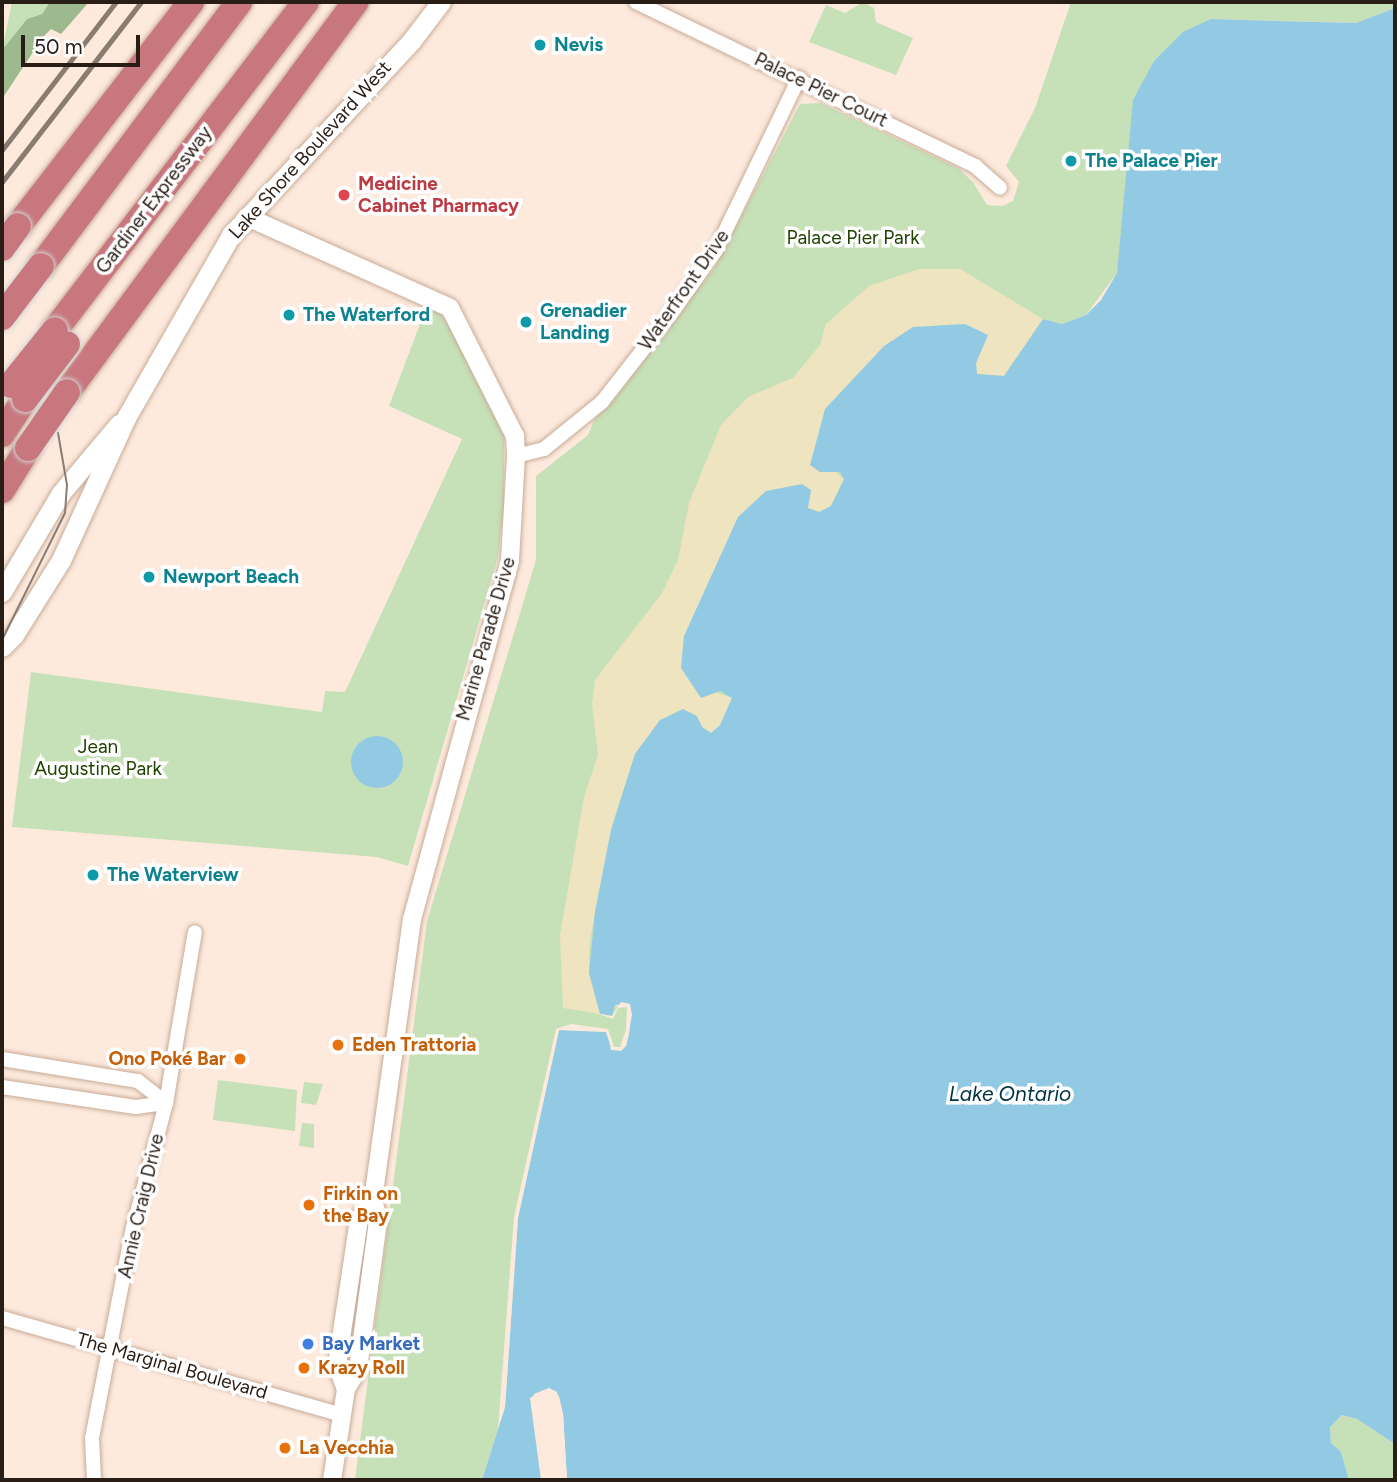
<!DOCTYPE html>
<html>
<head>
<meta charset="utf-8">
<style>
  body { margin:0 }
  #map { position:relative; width:1397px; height:1482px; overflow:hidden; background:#fdeadd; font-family:Figtree,sans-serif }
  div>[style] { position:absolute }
  .green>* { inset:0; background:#c6e1b8 }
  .forest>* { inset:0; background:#9dba8e }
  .sand>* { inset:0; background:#eee4bf }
  .water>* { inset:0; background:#92cae4 }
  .round { border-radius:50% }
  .pier>* { inset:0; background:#fdeadd }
  .roads { filter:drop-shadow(0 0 2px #c8ab97) drop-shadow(0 0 2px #c8ab97) }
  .minor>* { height:14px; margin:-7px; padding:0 7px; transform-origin:7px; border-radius:7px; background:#fff }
  .tertiary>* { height:18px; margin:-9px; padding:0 9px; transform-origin:9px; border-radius:9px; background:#fff }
  .secondary>* { height:19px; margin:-9.5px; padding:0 9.5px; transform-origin:9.5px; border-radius:9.5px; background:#fff }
  .motorway>* { height:26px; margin:-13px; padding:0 13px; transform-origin:13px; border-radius:13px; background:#c8777f }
  .tram>* { height:2px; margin:-1px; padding:0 1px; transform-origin:1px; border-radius:1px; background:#8b7c72 }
  .rail>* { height:4.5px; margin:-2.25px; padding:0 2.25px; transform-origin:2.25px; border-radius:2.25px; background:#8b7c72 }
  .bridges { filter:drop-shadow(0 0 2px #d4d2d0) drop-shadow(0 0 2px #d4d2d0) }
  .motorway-bridge>* { height:26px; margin:-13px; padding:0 13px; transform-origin:13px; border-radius:13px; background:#c8777f }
  .dots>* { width:19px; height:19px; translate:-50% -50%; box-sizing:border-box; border:4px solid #fff; border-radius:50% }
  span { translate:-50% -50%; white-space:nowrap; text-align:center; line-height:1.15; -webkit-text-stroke:7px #fff; paint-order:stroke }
  .culture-label { font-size:19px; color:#0d838f; font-weight:700 }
  .left { translate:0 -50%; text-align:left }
  .street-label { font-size:19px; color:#291e16 }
  .health-label { font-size:19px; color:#be3a42; font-weight:700 }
  .park-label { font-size:19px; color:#1f4200 }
  .food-label { font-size:19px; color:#c56008; font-weight:700 }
  .right { translate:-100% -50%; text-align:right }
  .shop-label { font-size:19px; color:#366cbe; font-weight:700 }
  .water-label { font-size:21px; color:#034; font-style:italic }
  .frame { position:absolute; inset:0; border:4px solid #291e16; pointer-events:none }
  .scale { position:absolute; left:21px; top:35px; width:119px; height:32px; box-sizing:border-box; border:4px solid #291e16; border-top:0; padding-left:9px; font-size:21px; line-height:24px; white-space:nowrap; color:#291e16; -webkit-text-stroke:5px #fff; paint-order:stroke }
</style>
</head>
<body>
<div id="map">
  <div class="green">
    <div style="clip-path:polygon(12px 2px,50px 2px,42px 14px,27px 19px,2px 50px)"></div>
    <div style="clip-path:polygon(863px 2px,874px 8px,876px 22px,913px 38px,896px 75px,809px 42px,826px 5px,845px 13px)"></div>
    <div style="clip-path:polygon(1071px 2px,1395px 2px,1395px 8px,1356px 23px,1212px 19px,1124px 216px,1117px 273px,1086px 315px,1062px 324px,1043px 319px,615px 1006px,630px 1004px,630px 1030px,621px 1051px,559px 1030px,518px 1218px,505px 1407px,482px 1480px,355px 1480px,427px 921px,536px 560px,536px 476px,588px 435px,595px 418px,714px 269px,800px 104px,821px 103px,958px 168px,973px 182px,987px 205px,1002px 206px,1013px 201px,1019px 182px,1006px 166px,1035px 108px)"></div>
    <div style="clip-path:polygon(426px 308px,439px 313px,448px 324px,504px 436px,504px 504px,498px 557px,408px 866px,377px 857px,12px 827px,31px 672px,322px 712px,325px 691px,345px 692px,462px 439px,389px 406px)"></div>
    <div style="clip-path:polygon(218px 1080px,297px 1090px,295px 1131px,213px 1120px)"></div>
    <div style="clip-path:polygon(304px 1082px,323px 1084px,316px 1105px,301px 1103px)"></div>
    <div style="clip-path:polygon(302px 1123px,314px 1124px,314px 1148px,299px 1146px)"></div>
    <div style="clip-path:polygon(1342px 1415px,1357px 1419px,1395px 1444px,1395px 1480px,1349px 1480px,1341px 1452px,1331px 1443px,1330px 1427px)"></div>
  </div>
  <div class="forest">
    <div style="clip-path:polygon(50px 2px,89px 2px,61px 34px,51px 29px,43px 37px,2px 99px,2px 50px,27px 19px,42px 14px)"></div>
  </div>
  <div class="sand">
    <div style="clip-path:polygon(919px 269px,960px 269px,1043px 319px,1004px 376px,977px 374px,976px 363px,988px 335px,833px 469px,844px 480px,831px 506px,819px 512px,807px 508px,807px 500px,712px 691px,732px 698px,720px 726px,711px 733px,702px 727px,635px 754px,611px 830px,590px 940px,589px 973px,600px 1014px,563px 1008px,560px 935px,584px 797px,598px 755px,592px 704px,595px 680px,662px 593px,678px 560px,689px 503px,721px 425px,748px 397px,793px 378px,820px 345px,826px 324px,869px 286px)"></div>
  </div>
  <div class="water">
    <div style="clip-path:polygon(1395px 8px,1395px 1444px,1357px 1419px,1342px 1415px,1330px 1427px,1331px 1443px,1341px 1452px,1349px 1480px,567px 1480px,563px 1414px,559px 1396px,549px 1388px,534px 1394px,531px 1405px,539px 1443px,541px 1480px,482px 1480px,505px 1407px,518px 1218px,559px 1030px,607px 1032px,611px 1050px,626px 1046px,630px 1030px,630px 1004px,615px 1005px,612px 1016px,600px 1014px,589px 973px,595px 912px,611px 830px,635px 754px,660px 720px,683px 709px,697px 716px,702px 727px,711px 733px,720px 725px,732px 698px,720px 691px,701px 698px,681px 668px,684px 636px,738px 517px,766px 491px,802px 484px,811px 490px,808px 508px,819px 512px,831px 506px,844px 479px,840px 472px,820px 472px,810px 465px,825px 409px,884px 346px,913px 327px,965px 324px,988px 335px,976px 363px,977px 374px,1004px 376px,1043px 319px,1062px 324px,1086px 315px,1101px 300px,1117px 273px,1133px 100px,1154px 61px,1183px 32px,1211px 19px,1356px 23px)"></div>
    <div class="round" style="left:351px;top:736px;width:52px;height:52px"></div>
  </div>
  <div class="pier">
    <div style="clip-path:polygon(621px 1002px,630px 1004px,632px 1015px,626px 1046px,621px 1051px,612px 1050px,606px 1032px,559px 1030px,518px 1218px,505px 1407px,498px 1429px,514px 1217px,556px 1029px,571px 1024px,608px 1029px,614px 1047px,620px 1047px,626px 1030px,627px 1007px,618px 1008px,613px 1019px,596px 1013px,612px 1016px)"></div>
    <div style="clip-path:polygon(549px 1388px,557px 1392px,563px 1414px,567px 1480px,562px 1476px,560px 1414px,556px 1398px,548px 1392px,534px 1399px,543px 1442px,541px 1480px,530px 1398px)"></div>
  </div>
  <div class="roads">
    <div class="minor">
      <div style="left:636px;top:2px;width:377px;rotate:25.8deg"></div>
      <div style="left:975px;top:166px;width:33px;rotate:41deg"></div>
      <div style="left:516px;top:456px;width:29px;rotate:-14deg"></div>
      <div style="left:544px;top:449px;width:75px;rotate:-39deg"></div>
      <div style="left:602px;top:402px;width:110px;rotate:-52deg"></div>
      <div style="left:670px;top:315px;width:80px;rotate:-54.7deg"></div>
      <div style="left:716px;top:250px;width:191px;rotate:-64.2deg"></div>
      <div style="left:2px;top:1059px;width:138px;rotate:9.2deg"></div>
      <div style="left:138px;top:1081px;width:36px;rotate:38deg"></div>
      <div style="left:2px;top:1087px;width:135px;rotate:8.5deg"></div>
      <div style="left:136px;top:1107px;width:30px;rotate:-8deg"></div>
      <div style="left:2px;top:1318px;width:354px;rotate:15.9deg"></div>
      <div style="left:94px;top:1480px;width:42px;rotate:-92.7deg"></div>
      <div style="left:92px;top:1438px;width:214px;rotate:-79deg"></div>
      <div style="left:133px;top:1228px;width:129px;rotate:-75.2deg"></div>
      <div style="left:166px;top:1103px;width:173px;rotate:-80.4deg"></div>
    </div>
    <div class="tertiary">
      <div style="left:247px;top:217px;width:222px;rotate:24.1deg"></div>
      <div style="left:450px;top:308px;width:144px;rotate:63.1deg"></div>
      <div style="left:515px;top:436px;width:20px;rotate:87deg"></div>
      <div style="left:516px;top:456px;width:105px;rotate:93.3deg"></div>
      <div style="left:510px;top:561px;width:371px;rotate:105.3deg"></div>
      <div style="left:412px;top:919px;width:283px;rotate:97.9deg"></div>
      <div style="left:373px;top:1199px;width:23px;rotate:77deg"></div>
      <div style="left:378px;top:1221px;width:149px;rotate:97.7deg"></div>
      <div style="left:358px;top:1369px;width:23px;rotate:121deg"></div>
      <div style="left:346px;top:1389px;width:92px;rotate:98.7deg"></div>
      <div style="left:346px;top:1389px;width:26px;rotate:-111deg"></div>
      <div style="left:337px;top:1365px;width:148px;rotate:-81.4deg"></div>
      <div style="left:359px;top:1219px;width:24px;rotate:-55deg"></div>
    </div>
    <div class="secondary">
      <div style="left:2px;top:592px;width:115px;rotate:-59.2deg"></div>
      <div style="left:61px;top:493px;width:90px;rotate:-50deg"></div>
      <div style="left:2px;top:647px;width:17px;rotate:-45deg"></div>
      <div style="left:14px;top:635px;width:89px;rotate:-57.9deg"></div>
      <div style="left:61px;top:560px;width:158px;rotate:-65.4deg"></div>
      <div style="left:127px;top:416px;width:209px;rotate:-60.1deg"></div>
      <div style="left:231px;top:235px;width:266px;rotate:-47.1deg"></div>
      <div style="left:412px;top:40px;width:48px;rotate:-52.7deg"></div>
    </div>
    <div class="motorway">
      <div style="left:18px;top:226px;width:283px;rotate:-52.3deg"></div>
      <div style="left:41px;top:266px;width:330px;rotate:-53.1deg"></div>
      <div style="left:55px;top:330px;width:413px;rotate:-52.6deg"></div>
      <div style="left:67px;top:392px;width:485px;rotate:-53.5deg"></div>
      <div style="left:2px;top:434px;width:42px;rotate:-56.7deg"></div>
      <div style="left:2px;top:490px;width:49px;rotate:-58.2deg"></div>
    </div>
  </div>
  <div class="tram">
    <div style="left:2px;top:640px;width:142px;rotate:-63.6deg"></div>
    <div style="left:65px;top:513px;width:28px;rotate:-86deg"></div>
    <div style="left:67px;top:485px;width:53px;rotate:-99.8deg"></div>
  </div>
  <div class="rail">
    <div style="left:2px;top:150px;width:187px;rotate:-52.4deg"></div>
    <div style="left:2px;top:182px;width:227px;rotate:-52.3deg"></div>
  </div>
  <div class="bridges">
    <div class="motorway-bridge">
      <div style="left:2px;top:248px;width:27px;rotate:-54deg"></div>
      <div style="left:2px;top:317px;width:64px;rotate:-52.6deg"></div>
      <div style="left:11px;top:385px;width:70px;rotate:-51.3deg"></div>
      <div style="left:25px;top:399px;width:69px;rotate:-52.6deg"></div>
      <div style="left:28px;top:448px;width:68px;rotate:-55.1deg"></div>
    </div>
  </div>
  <div class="dots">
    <div style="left:540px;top:45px;background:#0f9aa8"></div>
    <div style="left:1071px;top:161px;background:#0f9aa8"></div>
    <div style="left:344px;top:195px;background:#e0444e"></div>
    <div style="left:289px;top:315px;background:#0f9aa8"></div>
    <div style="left:526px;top:322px;background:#0f9aa8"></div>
    <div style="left:149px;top:577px;background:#0f9aa8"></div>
    <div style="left:93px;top:875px;background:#0f9aa8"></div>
    <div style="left:338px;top:1045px;background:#e8710a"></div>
    <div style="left:240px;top:1059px;background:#e8710a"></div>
    <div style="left:309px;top:1205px;background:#e8710a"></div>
    <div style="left:308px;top:1344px;background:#3f7fe0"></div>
    <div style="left:304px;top:1368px;background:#e8710a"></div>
    <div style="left:285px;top:1448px;background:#e8710a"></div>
  </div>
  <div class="culture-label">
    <span class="left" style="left:554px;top:45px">Nevis</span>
    <span class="left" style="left:1085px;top:161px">The Palace Pier</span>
    <span class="left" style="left:540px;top:322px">Grenadier<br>Landing</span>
    <span class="left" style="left:303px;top:315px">The Waterford</span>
    <span class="left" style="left:163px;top:577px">Newport Beach</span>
    <span class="left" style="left:107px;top:875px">The Waterview</span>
  </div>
  <div class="street-label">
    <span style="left:821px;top:90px;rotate:26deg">Palace Pier Court</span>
    <span style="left:310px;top:150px;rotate:-48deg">Lake Shore Boulevard West</span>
    <span style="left:154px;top:200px;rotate:-53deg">Gardiner Expressway</span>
    <span style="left:684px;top:290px;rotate:-55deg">Waterfront Drive</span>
    <span style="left:486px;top:639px;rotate:-74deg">Marine Parade Drive</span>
    <span style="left:141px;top:1206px;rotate:-77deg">Annie Craig Drive</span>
    <span style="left:172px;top:1366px;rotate:16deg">The Marginal Boulevard</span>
  </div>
  <div class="health-label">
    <span class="left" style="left:358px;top:195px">Medicine<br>Cabinet Pharmacy</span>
  </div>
  <div class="park-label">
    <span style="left:853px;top:238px">Palace Pier Park</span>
    <span style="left:98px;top:758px">Jean<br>Augustine Park</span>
  </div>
  <div class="food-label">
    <span class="left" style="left:352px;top:1045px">Eden Trattoria</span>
    <span class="right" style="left:226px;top:1059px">Ono Poké Bar</span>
    <span class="left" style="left:323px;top:1205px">Firkin on<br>the Bay</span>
    <span class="left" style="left:318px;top:1368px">Krazy Roll</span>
    <span class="left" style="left:299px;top:1448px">La Vecchia</span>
  </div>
  <div class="shop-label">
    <span class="left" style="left:322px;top:1344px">Bay Market</span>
  </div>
  <div class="water-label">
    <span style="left:1010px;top:1094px">Lake Ontario</span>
  </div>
  <div class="frame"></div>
  <div class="scale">50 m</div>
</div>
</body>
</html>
